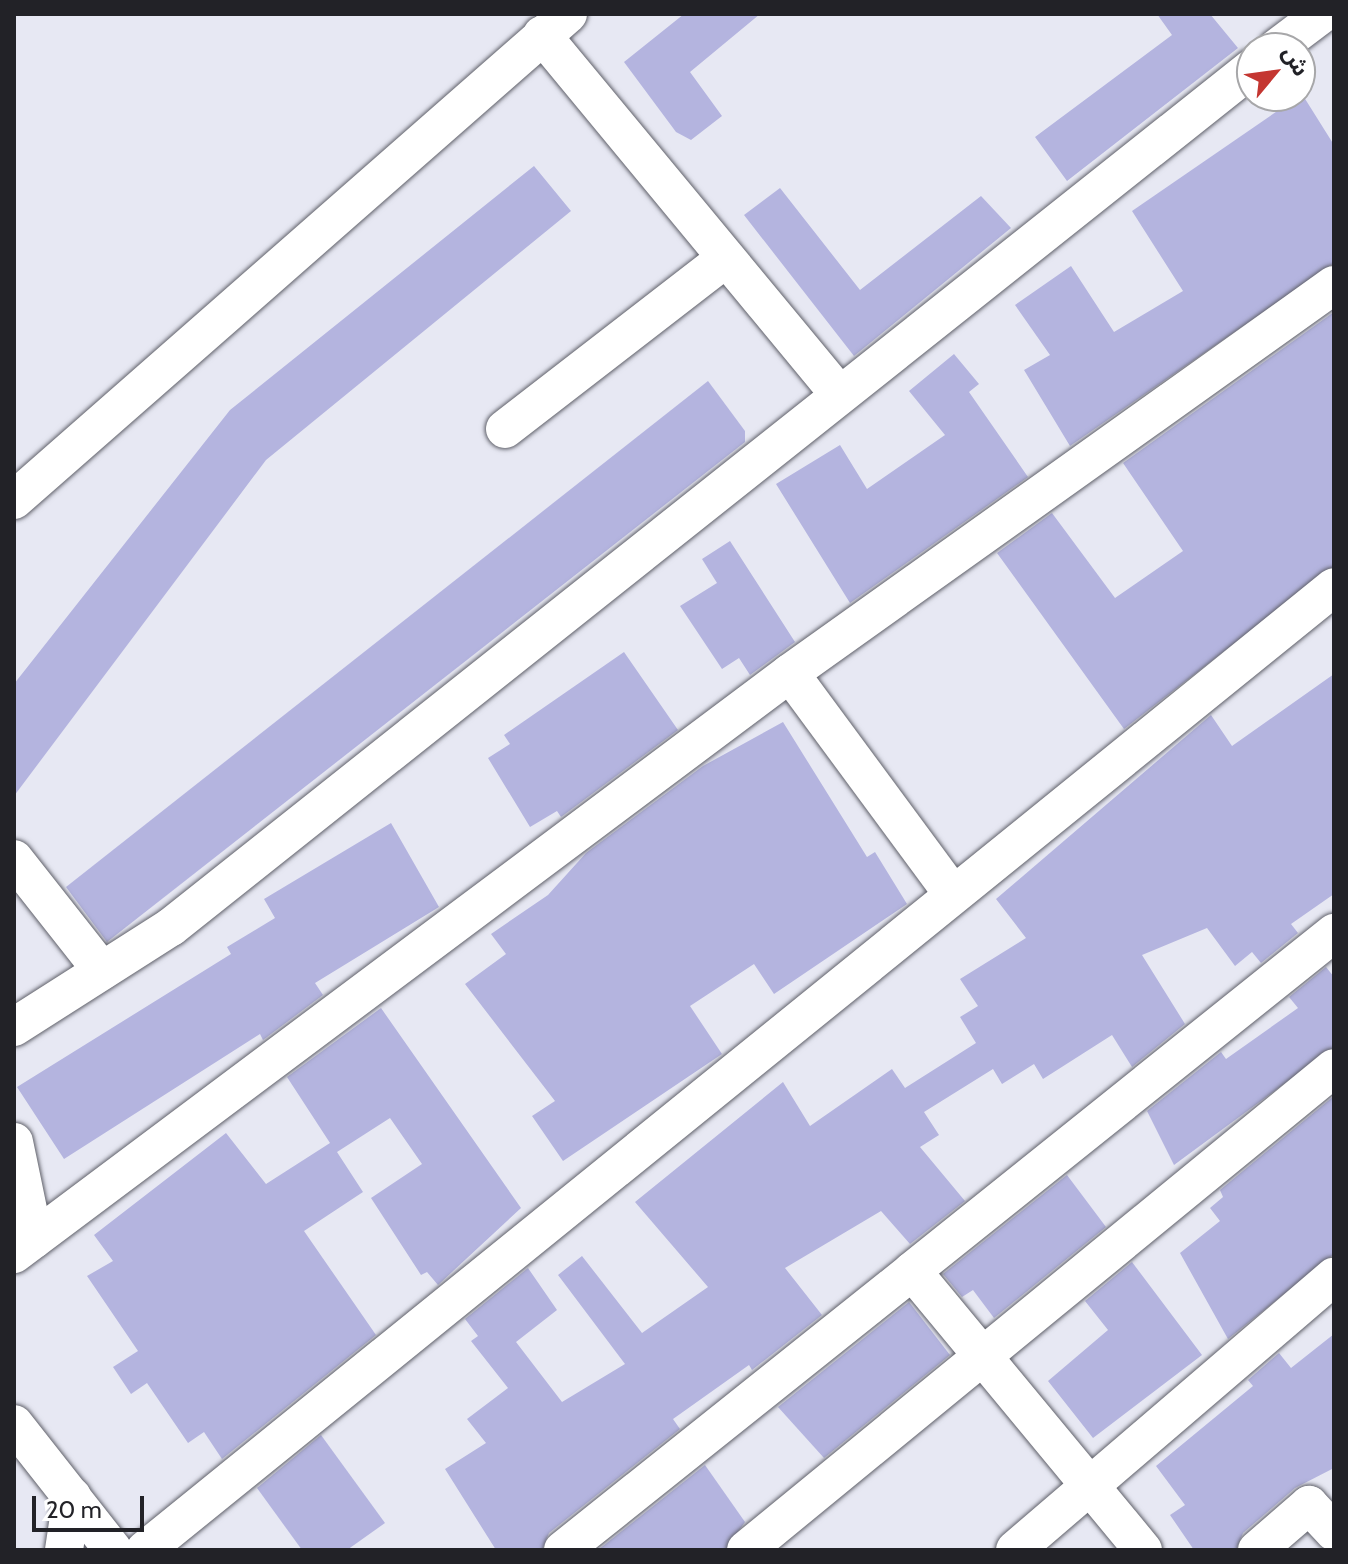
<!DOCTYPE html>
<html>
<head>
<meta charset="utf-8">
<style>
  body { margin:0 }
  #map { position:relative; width:1348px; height:1564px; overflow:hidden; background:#e7e8f3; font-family:Cabin,"Noto Sans Arabic",sans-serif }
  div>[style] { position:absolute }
  .building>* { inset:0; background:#b4b4df }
  .roads { filter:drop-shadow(0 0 2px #5f6069) drop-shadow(0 0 2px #5f6069) }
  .minor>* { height:38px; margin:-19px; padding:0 19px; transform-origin:19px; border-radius:19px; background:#fff }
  span { translate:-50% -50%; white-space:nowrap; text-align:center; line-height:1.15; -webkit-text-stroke:7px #fff; paint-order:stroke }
  .frame { position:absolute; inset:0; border:16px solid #222227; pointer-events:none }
  .north { position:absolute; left:1236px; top:32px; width:80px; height:80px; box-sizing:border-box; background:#fff; border:2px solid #a7a7a9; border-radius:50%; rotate:61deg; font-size:22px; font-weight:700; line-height:32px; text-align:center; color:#222227 }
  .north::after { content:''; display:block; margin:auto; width:28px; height:36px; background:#c43631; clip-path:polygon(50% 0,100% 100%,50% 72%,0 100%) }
  .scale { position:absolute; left:32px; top:1496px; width:112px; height:36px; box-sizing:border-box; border:4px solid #222227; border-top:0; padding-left:10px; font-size:24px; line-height:28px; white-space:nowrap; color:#222227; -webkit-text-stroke:6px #fff; paint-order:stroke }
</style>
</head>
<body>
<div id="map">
  <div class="building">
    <div style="clip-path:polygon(684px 14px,760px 14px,690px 72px,722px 116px,691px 140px,676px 132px,624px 62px)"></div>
    <div style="clip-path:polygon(1157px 14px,1210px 14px,1238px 48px,1067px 181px,1035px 137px,1172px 35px)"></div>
    <div style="clip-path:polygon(1302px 94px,1334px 145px,1334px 263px,1070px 446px,1024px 370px,1050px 355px,1015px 305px,1071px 266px,1114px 332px,1183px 291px,1132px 211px)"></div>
    <div style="clip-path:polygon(534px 166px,571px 211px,266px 460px,14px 796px,14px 684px,230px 410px)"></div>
    <div style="clip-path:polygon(780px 188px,860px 290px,981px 196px,1011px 228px,854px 356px,744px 215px)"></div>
    <div style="clip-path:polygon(1334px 312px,1334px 566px,1124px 729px,997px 553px,1052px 513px,1115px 598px,1183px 551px,1123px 463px)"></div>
    <div style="clip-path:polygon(954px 354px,979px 384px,969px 392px,1028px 477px,850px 603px,776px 484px,840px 445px,867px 489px,945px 435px,909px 391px)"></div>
    <div style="clip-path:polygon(708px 381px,745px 431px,745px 442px,107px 942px,66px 887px)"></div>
    <div style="clip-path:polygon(730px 541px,795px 642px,750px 675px,739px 658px,722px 669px,680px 606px,717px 583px,702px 559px)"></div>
    <div style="clip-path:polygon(624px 652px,678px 730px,561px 817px,557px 811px,530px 827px,488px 758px,510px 744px,504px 735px)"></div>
    <div style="clip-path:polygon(1334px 674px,1334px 894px,1291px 924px,1298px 933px,1261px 963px,1252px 952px,1235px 966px,1207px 928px,1142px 955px,1185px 1024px,1132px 1067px,1112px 1035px,1043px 1079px,1034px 1064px,1002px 1084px,993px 1069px,924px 1112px,939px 1135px,920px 1147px,965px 1201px,910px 1244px,881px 1211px,785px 1268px,822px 1315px,752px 1370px,749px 1365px,673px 1419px,680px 1429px,549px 1533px,542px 1550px,496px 1550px,445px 1469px,486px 1443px,467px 1419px,508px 1388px,471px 1341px,478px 1336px,465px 1319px,528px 1268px,557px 1310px,516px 1342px,562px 1402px,625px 1364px,558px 1275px,582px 1256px,642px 1333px,708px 1287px,635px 1202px,783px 1082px,810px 1126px,892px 1069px,905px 1088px,976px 1043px,960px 1017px,978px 1006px,960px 979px,1026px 938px,996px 899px,1211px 715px,1232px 746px)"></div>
    <div style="clip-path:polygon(783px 722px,867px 857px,875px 852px,907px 904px,774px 994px,754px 964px,690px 1006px,722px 1054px,563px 1161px,532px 1116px,555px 1101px,465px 984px,506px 954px,491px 934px,548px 895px,586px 853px,703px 766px)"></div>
    <div style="clip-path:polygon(391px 823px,439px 907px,315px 983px,323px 995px,263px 1040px,260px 1034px,64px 1159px,17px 1087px,231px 954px,227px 947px,275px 918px,264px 899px)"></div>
    <div style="clip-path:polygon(1326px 967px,1334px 977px,1334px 1047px,1174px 1165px,1147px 1111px,1221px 1052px,1226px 1059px,1298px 1008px,1289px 997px)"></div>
    <div style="clip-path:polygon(381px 1008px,521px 1208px,438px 1285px,427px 1272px,421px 1275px,371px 1198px,422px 1164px,390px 1118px,337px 1152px,363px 1192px,304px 1231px,376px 1335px,222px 1459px,204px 1432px,188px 1443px,147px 1383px,131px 1394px,113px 1367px,138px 1351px,87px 1276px,113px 1261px,94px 1235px,226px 1133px,266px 1184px,330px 1143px,287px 1077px)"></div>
    <div style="clip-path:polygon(1334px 1096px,1334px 1254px,1228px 1339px,1180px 1253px,1220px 1221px,1210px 1208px,1223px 1197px,1220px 1190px)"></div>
    <div style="clip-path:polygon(1067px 1175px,1106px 1227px,994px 1318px,973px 1290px,962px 1297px,943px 1274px)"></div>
    <div style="clip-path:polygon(1132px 1262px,1202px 1355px,1093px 1438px,1048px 1381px,1108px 1330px,1085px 1301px)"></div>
    <div style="clip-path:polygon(909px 1302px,950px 1355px,824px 1458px,778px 1407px)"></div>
    <div style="clip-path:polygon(1334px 1334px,1334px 1468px,1295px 1488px,1243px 1533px,1236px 1550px,1194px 1550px,1170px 1515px,1185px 1505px,1156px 1466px,1253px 1386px,1248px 1380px,1279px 1353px,1291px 1368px)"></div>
    <div style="clip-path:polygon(321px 1435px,385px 1523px,347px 1550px,302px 1550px,257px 1488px)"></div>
    <div style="clip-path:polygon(705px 1465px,745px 1522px,725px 1550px,598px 1550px)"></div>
  </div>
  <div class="roads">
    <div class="minor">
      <div style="left:542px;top:35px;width:467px;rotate:50.4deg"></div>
      <div style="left:1277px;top:48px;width:56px;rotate:-37.1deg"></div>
      <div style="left:505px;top:429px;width:279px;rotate:-37.7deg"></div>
      <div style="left:14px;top:500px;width:737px;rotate:-41.26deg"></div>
      <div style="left:14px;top:859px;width:142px;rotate:51.8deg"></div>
      <div style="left:952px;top:893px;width:273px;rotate:-126.4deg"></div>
      <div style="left:790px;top:673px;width:668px;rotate:-35.5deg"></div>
      <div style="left:14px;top:1027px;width:186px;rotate:-32.5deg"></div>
      <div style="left:171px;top:927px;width:1381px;rotate:-38.47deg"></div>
      <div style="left:14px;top:1142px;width:99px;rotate:78.3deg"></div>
      <div style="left:14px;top:1254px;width:969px;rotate:-36.82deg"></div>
      <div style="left:14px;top:1424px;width:160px;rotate:51.8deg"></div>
      <div style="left:64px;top:1550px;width:54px;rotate:-81.4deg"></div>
      <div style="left:145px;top:1550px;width:1530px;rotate:-39deg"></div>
      <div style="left:563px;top:1550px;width:447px;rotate:-38.6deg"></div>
      <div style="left:746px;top:1550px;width:760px;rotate:-39.34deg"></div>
      <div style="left:1015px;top:1550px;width:420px;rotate:-40.6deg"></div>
      <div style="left:1143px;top:1550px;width:362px;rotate:-129.6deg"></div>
      <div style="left:912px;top:1271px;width:541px;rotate:-38.69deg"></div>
      <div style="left:1257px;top:1550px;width:69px;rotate:-40.9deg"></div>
      <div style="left:1309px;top:1505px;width:37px;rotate:47deg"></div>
    </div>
  </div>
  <div class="frame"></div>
  <div class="north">ش</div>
  <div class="scale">20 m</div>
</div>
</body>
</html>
